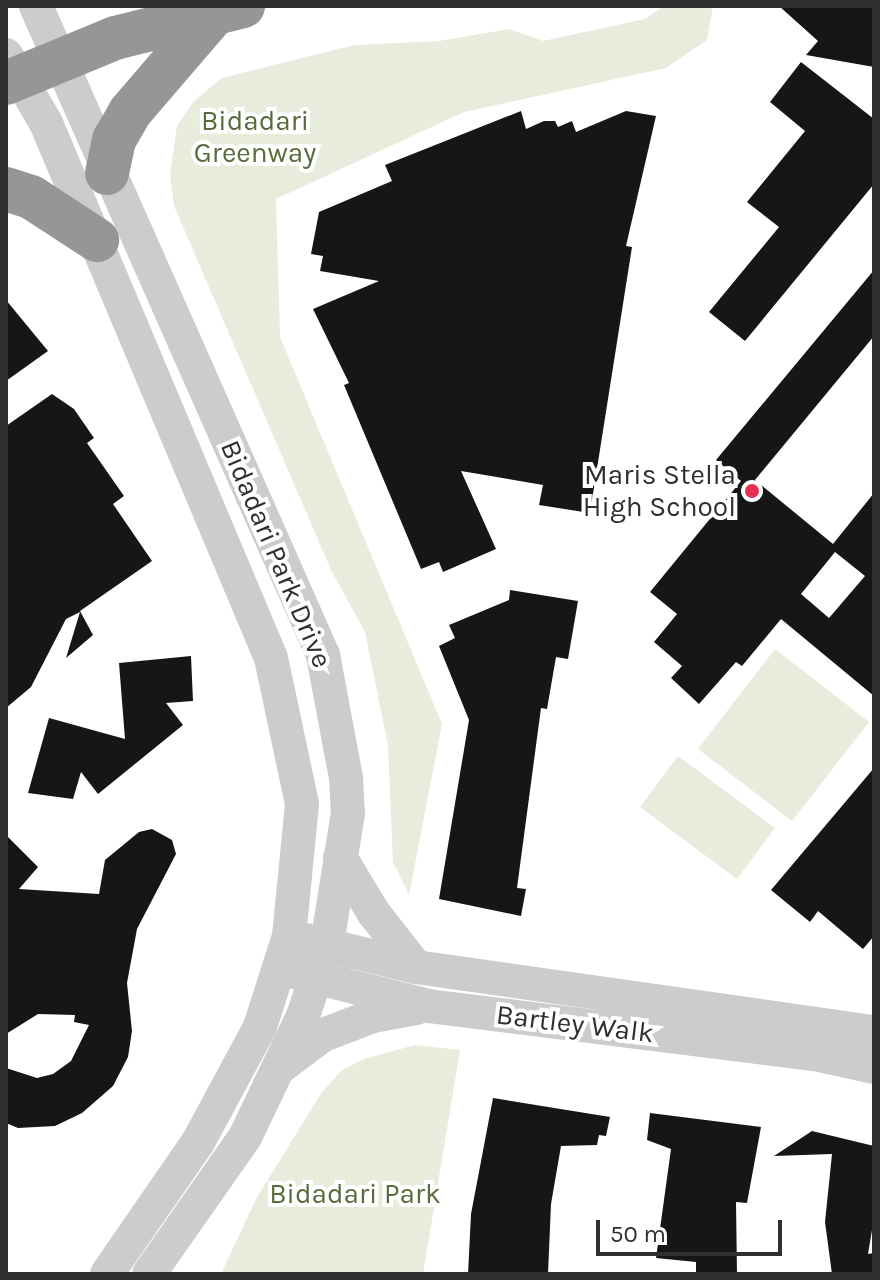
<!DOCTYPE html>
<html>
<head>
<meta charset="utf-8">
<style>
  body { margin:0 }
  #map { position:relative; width:880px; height:1280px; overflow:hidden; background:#fff; font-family:Karla,sans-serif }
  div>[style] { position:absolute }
  .green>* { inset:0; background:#e7ecdc }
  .building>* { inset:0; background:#161616 }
  .minor>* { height:34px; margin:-17px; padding:0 17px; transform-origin:17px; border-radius:17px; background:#ccc }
  .highway>* { height:44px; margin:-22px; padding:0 22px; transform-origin:22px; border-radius:22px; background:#969696 }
  .dots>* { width:22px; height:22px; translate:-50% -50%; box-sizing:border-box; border:4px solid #fff; border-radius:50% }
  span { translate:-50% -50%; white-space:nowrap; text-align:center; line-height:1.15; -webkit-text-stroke:8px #fff; paint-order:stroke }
  .park-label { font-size:28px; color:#586c3b }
  .poi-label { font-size:28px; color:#2f2f2f }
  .right { translate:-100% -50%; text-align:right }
  .street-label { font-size:28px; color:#2f2f2f }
  .frame { position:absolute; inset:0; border:8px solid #2f2f2f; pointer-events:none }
  .scale { position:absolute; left:596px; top:1220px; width:186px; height:36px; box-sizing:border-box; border:4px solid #2f2f2f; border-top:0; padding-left:10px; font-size:24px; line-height:28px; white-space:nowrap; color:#2f2f2f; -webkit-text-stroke:6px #fff; paint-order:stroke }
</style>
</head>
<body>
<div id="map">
  <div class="green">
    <div style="clip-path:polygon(664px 6px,713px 6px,707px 40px,666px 68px,464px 112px,276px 199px,280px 337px,442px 724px,409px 895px,393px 862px,388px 746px,365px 632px,332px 572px,174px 206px,170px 174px,177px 126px,194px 101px,222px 78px,355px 45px,439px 41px,509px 29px,543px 41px,645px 19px)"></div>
    <div style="clip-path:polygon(775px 649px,869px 722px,792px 821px,698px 749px)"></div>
    <div style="clip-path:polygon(678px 756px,775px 828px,737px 879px,640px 807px)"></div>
    <div style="clip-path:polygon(415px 1045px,460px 1050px,423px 1274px,221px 1274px,256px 1199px,322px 1092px,341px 1071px,364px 1059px)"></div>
  </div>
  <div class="building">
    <div style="clip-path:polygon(779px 6px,874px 6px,874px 67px,806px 55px,818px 41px)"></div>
    <div style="clip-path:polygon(801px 62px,874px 119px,874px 184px,745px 341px,709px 312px,779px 227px,747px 202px,805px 131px,770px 102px)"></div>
    <div style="clip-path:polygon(521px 111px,526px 129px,544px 121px,555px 121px,558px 127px,572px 121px,576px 132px,626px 111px,656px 116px,626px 246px,632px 247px,590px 513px,539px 505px,543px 485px,461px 471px,496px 549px,443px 572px,439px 562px,421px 569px,344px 385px,349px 383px,313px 309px,379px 281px,320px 271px,323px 256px,311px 254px,319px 212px,392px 181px,385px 165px)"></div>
    <div style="clip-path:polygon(evenodd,874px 270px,874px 336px,755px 480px,833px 544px,874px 493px,874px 696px,781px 619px,742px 666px,736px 662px,699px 704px,671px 678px,682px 666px,654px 642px,677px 614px,650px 592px,741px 481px,716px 460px,874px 270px,835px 552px,865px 576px,829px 618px,801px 594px,835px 552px)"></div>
    <div style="clip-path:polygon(6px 300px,48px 351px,6px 381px)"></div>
    <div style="clip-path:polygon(52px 394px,74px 409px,94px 438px,87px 443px,124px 496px,113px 504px,152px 561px,80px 611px,93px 635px,66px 658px,80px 612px,66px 619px,31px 687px,6px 708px,6px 426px)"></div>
    <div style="clip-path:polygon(510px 590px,578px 601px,568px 659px,556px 657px,547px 709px,541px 708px,517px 888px,526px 889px,521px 916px,439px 899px,469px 720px,439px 646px,455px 638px,449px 625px,509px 600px)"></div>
    <div style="clip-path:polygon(191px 656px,193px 701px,166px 703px,183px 725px,98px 794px,81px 772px,73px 799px,28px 793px,49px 718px,125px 739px,119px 663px)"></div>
    <div style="clip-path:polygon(874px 768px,874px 936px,863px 949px,818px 911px,810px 922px,771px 890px)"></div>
    <div style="clip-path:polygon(152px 829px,172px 840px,176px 854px,137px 929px,127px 983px,132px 1031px,128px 1057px,113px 1086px,82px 1113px,55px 1126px,18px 1128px,6px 1123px,6px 1068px,37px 1078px,53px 1074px,71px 1061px,89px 1025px,74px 1022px,75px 1015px,38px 1014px,6px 1034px,6px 835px,38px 867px,19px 889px,99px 894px,105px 860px,139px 832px)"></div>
    <div style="clip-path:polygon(493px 1098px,610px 1117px,606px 1136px,599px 1135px,597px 1145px,561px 1146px,551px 1204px,548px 1274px,468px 1274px,471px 1214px)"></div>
    <div style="clip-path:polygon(650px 1113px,761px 1127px,747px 1203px,736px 1202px,737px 1274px,696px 1274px,696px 1262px,656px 1258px,671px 1149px,647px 1140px)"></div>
    <div style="clip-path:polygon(812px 1131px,874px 1146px,874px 1218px,868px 1254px,874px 1253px,874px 1274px,832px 1274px,825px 1222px,832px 1154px,774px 1156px)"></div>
  </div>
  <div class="minor">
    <div style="left:36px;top:6px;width:710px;rotate:66.14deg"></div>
    <div style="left:323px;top:655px;width:125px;rotate:79.4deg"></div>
    <div style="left:346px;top:778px;width:35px;rotate:87deg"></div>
    <div style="left:348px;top:813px;width:133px;rotate:99.1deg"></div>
    <div style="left:327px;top:944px;width:76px;rotate:108.4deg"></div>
    <div style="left:303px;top:1016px;width:134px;rotate:115.6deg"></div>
    <div style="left:245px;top:1137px;width:167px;rotate:125deg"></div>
    <div style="left:6px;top:55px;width:79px;rotate:59.5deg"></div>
    <div style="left:46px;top:123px;width:580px;rotate:67.19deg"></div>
    <div style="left:271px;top:658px;width:149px;rotate:78deg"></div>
    <div style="left:302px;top:804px;width:133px;rotate:95.6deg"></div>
    <div style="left:289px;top:936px;width:96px;rotate:107.7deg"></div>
    <div style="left:260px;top:1027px;width:131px;rotate:118.3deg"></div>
    <div style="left:198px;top:1142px;width:160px;rotate:124.6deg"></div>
    <div style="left:340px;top:857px;width:64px;rotate:59deg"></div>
    <div style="left:373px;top:912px;width:70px;rotate:52deg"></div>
    <div style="left:306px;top:940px;width:113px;rotate:13.8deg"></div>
    <div style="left:416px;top:967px;width:463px;rotate:8.1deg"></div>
    <div style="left:295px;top:972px;width:137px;rotate:14.3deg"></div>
    <div style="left:428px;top:1006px;width:389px;rotate:7.1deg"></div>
    <div style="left:814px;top:1054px;width:61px;rotate:12.2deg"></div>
    <div style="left:283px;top:1065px;width:50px;rotate:-36.9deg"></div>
    <div style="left:323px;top:1035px;width:53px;rotate:-20.8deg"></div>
    <div style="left:373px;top:1016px;width:44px;rotate:-10.5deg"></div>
  </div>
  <div class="highway">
    <div style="left:6px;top:83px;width:118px;rotate:-22.4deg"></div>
    <div style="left:115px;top:38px;width:132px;rotate:-14deg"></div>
    <div style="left:107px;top:173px;width:34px;rotate:-78deg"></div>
    <div style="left:114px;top:140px;width:32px;rotate:-60deg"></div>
    <div style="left:130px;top:112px;width:128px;rotate:-49.4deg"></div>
    <div style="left:6px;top:189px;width:26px;rotate:18deg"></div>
    <div style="left:31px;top:197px;width:79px;rotate:33.1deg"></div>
  </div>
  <div class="dots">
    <div style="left:752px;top:491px;background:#e92e54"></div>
  </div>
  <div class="park-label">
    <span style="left:255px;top:137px">Bidadari<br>Greenway</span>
    <span style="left:355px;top:1194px">Bidadari Park</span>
  </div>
  <div class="poi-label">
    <span class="right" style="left:736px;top:491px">Maris Stella<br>High School</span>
  </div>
  <div class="street-label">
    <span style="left:276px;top:554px;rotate:67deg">Bidadari Park Drive</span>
    <span style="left:575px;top:1024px;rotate:7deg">Bartley Walk</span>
  </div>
  <div class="frame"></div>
  <div class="scale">50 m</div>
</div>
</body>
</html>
